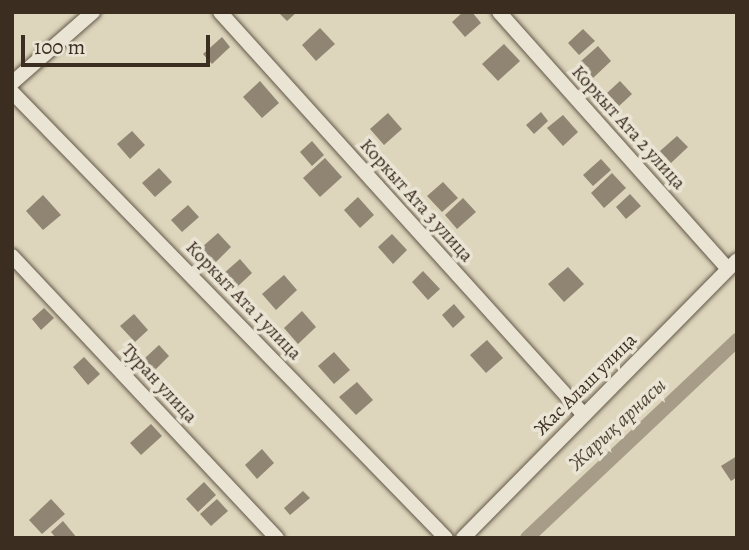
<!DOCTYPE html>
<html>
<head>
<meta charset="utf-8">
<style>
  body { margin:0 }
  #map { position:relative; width:749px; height:550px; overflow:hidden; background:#ddd5bc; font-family:Alegreya,serif }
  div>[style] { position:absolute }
  .canal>* { height:14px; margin:-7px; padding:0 7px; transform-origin:7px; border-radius:7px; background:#a69c87 }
  .building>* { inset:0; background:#908472 }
  .roads { filter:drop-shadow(0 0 2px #645748) drop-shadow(0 0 2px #645748) }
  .street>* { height:14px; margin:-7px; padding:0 7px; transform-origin:7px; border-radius:7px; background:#e9e4d3 }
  span { translate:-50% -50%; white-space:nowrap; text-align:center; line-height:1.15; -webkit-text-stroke:7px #e9e4d3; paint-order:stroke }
  .street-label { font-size:19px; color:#3c2d21 }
  .water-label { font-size:21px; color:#56493a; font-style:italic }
  .frame { position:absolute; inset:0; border:14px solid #3c2d21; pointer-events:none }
  .scale { position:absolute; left:21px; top:35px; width:189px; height:32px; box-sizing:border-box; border:4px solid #3c2d21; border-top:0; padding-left:9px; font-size:21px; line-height:24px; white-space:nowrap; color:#3c2d21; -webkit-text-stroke:5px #e9e4d3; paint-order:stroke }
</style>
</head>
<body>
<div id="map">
  <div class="canal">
    <div style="left:527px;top:538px;width:289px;rotate:-43.3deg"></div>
  </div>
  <div class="building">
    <div style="clip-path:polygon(297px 12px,287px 21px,280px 14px,282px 12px)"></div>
    <div style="clip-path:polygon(463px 12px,472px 12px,481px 23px,465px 37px,452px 22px)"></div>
    <div style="clip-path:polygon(320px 28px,335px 44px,316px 61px,302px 45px)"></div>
    <div style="clip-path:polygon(583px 29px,595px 41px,579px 55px,568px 43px)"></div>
    <div style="clip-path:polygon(222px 37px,230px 47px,212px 64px,203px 54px)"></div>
    <div style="clip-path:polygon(504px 44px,520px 61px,498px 81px,482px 64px)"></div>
    <div style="clip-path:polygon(598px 46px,611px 61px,593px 78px,580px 62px)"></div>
    <div style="clip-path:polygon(260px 81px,279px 103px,262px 118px,243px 97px)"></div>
    <div style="clip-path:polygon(620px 81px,632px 94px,619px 106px,607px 93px)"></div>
    <div style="clip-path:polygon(541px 112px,548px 121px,534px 134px,526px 125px)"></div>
    <div style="clip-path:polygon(388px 113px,402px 129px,384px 145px,370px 129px)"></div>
    <div style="clip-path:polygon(563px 115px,578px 132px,563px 146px,547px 128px)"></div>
    <div style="clip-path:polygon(132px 131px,145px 145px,130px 159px,117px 144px)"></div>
    <div style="clip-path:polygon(677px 136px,688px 147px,671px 163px,660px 151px)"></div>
    <div style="clip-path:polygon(312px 141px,324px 155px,312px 166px,300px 152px)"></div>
    <div style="clip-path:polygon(325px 158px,342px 177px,320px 197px,303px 178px)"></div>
    <div style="clip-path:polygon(601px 159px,611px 170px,593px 186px,583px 175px)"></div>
    <div style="clip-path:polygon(159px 168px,172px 182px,155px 197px,142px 183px)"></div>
    <div style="clip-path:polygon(612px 173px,626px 188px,604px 208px,591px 193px)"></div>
    <div style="clip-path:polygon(443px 182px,458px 198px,442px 212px,427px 196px)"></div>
    <div style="clip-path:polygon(630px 194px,641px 206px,626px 219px,616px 207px)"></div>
    <div style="clip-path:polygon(43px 195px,61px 215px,43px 230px,26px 211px)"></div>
    <div style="clip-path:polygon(358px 197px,374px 215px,360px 228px,344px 210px)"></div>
    <div style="clip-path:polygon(463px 198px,476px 212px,457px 229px,445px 215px)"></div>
    <div style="clip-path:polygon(188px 205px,199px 217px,182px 232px,171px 220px)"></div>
    <div style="clip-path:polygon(218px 233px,231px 247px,215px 263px,201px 248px)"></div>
    <div style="clip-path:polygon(392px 234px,407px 250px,393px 264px,378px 247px)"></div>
    <div style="clip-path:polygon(240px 259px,252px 273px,236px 288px,223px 274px)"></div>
    <div style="clip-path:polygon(568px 267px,584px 284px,564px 302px,548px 284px)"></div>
    <div style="clip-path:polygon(423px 271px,440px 289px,428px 300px,412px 282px)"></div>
    <div style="clip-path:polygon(284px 275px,297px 290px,276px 310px,262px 294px)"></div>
    <div style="clip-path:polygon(454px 304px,465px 317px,453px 328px,442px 315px)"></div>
    <div style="clip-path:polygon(44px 308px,54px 318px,41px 330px,32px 319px)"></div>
    <div style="clip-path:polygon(302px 311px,316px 327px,298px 344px,284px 328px)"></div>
    <div style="clip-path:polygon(134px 314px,148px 330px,135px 342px,120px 326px)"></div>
    <div style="clip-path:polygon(487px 340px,503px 358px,486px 373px,470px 355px)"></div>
    <div style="clip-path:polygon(159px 345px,169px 356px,154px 371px,144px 359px)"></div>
    <div style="clip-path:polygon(334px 352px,350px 370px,334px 384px,318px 366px)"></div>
    <div style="clip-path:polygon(84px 357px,100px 374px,88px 385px,73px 367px)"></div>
    <div style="clip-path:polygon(357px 382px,373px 400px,356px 415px,339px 397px)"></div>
    <div style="clip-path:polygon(151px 424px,162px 436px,141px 455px,130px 443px)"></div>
    <div style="clip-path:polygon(262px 449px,274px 463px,257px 479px,245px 465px)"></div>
    <div style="clip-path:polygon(737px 456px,737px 477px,731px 481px,721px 466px)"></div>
    <div style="clip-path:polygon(204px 482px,216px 495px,198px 512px,186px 499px)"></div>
    <div style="clip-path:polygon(303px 491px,310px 498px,290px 515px,284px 508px)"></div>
    <div style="clip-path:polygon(51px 499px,65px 514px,42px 534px,29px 520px)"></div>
    <div style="clip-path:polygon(217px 499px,228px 511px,211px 526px,200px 514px)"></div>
    <div style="clip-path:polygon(63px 521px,77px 538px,56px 538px,51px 532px)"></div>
  </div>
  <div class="roads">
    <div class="street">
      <div style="left:220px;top:12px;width:543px;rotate:47.91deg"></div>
      <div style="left:499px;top:12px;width:344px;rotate:48.3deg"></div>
      <div style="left:12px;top:83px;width:108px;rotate:-41.2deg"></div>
      <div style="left:12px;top:92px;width:622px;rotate:45.78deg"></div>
      <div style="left:12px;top:256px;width:387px;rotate:46.8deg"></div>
      <div style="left:463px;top:538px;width:390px;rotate:-45.4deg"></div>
    </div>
  </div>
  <div class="street-label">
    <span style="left:628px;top:128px;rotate:48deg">Коркыт Ата 2 улица</span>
    <span style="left:416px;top:201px;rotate:48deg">Коркыт Ата 3 улица</span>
    <span style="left:243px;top:301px;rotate:46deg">Коркыт Ата 1 улица</span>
    <span style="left:159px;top:384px;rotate:47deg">Туран улица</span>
    <span style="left:586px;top:385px;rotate:-45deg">Жас Алаш улица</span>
  </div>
  <div class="water-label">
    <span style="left:617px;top:424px;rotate:-43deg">Жарық арнасы</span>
  </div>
  <div class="frame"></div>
  <div class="scale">100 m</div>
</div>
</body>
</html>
